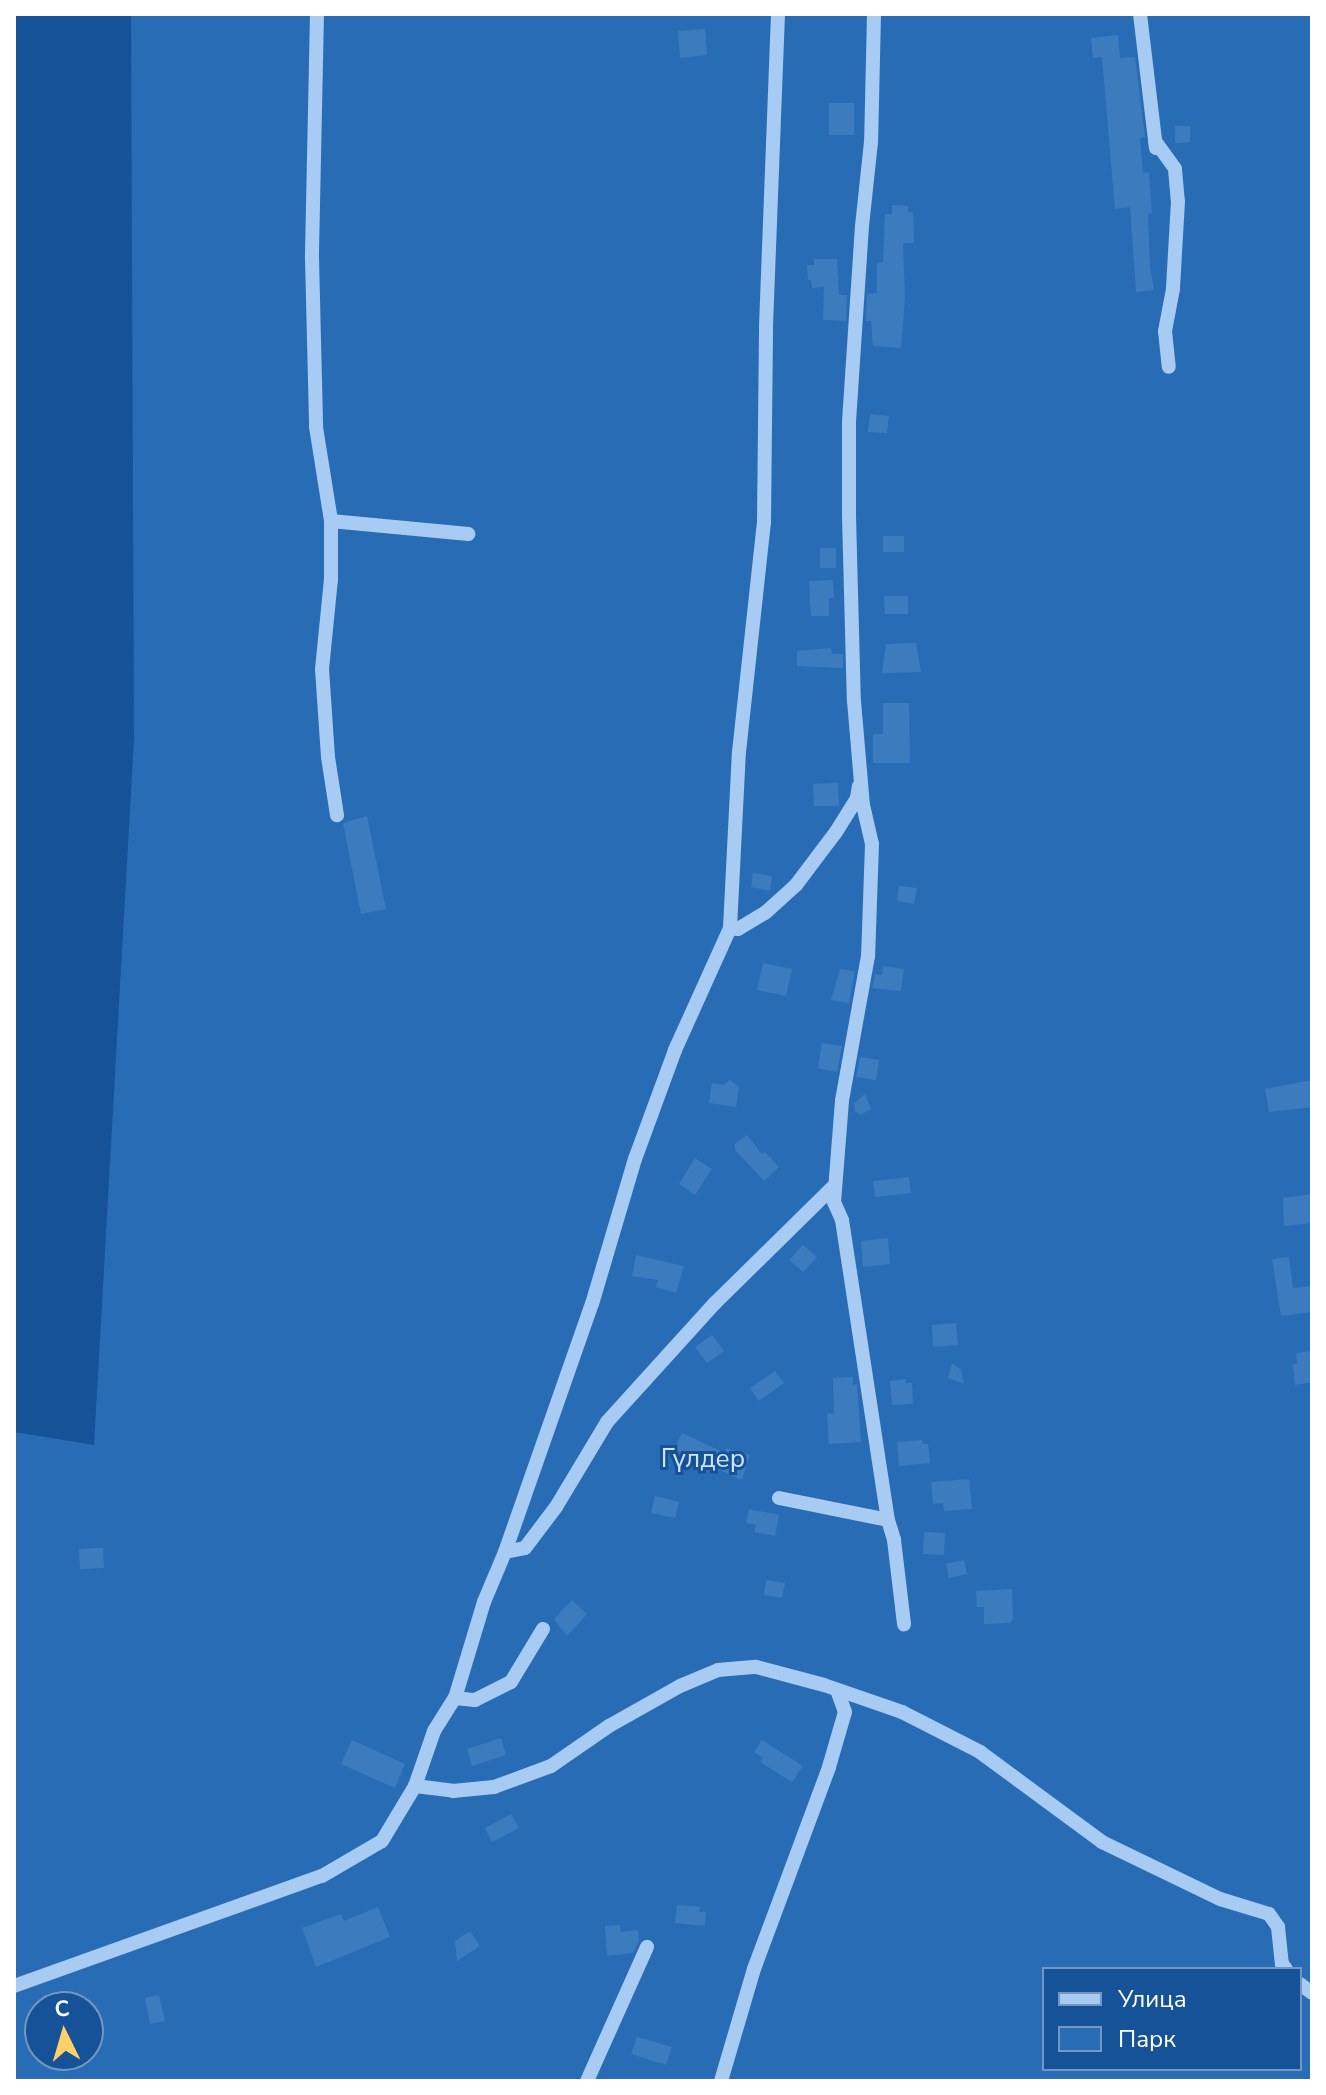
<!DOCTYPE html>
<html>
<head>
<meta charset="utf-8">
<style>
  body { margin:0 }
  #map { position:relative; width:1326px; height:2095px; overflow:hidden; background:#155297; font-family:"Nunito Sans",sans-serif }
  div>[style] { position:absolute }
  .green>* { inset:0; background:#286cb6 }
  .building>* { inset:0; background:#3d7bbf }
  .minor>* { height:14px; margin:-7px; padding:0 7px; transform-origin:7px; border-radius:7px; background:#a7cbf2 }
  span { translate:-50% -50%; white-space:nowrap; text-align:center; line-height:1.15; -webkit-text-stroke:6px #155297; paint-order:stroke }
  .park-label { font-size:26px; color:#cfe5fc }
  .frame { position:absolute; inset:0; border:16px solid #fff; pointer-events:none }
  .legend { position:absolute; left:1042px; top:1967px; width:260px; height:104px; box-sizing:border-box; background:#155297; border:2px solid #7397c1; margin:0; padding:10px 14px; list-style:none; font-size:24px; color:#fff }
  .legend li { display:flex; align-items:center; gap:16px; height:40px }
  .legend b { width:40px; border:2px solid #7397c1 }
  .north { position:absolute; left:24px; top:1991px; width:80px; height:80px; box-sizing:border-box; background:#155297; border:2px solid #7397c1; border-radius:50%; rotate:355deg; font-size:22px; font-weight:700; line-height:32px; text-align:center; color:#fff }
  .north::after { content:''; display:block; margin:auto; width:28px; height:36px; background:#ffcf68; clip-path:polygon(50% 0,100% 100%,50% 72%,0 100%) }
</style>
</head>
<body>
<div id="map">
  <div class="green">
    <div style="clip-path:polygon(evenodd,131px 14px,1312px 14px,1312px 2081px,14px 2081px,14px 1432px,94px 1445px,134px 739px,131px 14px,1044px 1969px,1300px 1969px,1300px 2069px,1044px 2069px,1044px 1969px,131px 14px,40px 2007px,88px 2007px,88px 2055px,40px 2055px,40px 2007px)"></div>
  </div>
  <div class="building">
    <div style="clip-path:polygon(705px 29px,707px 55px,680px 58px,678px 31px)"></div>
    <div style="clip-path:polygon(1118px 35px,1120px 58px,1135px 57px,1145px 137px,1140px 138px,1143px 173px,1149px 172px,1152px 213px,1148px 214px,1150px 266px,1154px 290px,1136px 292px,1130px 207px,1115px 209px,1102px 57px,1093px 58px,1091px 38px)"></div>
    <div style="clip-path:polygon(829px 103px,854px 103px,854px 135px,829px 135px)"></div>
    <div style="clip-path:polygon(1175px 126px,1190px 126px,1190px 142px,1175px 143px)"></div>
    <div style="clip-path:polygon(892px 205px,908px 206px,908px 212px,913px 212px,914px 243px,903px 243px,905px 297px,901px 348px,873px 346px,871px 321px,866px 321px,867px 294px,877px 293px,877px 263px,883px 262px,885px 214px,892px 214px)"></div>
    <div style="clip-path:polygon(814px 259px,837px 259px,839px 295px,847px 295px,846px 321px,823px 320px,824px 287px,812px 288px,811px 280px,808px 280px,807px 265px,814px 265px)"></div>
    <div style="clip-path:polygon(870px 414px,889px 416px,887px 433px,868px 432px)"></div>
    <div style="clip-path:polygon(883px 536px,904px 536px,904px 552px,883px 552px)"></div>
    <div style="clip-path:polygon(820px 548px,836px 548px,836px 568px,820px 568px)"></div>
    <div style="clip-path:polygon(833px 580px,834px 598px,829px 598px,829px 616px,811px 616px,809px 581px)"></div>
    <div style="clip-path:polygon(884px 596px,908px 596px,908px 614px,885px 614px)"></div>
    <div style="clip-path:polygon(916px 643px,921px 672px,882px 673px,886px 644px)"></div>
    <div style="clip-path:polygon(831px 648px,832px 654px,843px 654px,843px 668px,797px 666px,797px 651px)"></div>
    <div style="clip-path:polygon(883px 703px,909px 703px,910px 763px,873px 763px,873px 734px,883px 734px)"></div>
    <div style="clip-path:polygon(838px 783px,839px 806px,814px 806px,813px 784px)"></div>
    <div style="clip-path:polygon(367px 816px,386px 909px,361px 914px,343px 823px)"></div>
    <div style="clip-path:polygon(753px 873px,772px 876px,770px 891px,751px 887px)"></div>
    <div style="clip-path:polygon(899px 886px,917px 888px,914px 904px,897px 901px)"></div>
    <div style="clip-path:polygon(763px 963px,792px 969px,786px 996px,757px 990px)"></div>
    <div style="clip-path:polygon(883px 966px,904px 969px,901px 991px,872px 988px,875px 974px,882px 975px)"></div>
    <div style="clip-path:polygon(840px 969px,855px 971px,849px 1003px,831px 1000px)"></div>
    <div style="clip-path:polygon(822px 1043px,842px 1046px,837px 1072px,818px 1068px)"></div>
    <div style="clip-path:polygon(860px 1057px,879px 1060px,876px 1080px,856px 1077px)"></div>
    <div style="clip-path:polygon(730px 1080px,739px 1087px,736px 1107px,709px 1103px,712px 1083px,723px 1085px)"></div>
    <div style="clip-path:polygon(1312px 1080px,1312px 1107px,1269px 1112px,1265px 1089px)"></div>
    <div style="clip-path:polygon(865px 1094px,871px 1109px,860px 1115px,855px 1111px,854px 1103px)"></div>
    <div style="clip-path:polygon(747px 1135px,762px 1154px,765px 1152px,779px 1167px,764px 1181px,735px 1150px,735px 1144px)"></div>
    <div style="clip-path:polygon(695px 1158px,712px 1169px,695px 1195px,679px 1184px)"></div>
    <div style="clip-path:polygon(909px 1177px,911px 1193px,875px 1197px,873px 1181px)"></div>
    <div style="clip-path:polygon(1312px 1194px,1312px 1223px,1284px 1226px,1283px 1198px)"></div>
    <div style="clip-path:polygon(888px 1238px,890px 1264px,863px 1267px,861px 1241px)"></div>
    <div style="clip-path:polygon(803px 1245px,817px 1257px,803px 1272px,789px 1260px)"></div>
    <div style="clip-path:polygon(636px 1255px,684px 1266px,676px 1293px,656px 1287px,658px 1280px,632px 1276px)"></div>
    <div style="clip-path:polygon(1289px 1257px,1293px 1288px,1312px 1286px,1312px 1312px,1281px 1316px,1272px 1259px)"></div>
    <div style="clip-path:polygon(956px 1323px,958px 1345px,933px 1347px,932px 1325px)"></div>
    <div style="clip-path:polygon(712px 1335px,724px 1351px,707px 1363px,695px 1347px)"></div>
    <div style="clip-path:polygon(1312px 1351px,1311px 1382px,1295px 1385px,1293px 1364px,1297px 1364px,1296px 1353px)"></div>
    <div style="clip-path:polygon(952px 1363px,961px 1370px,964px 1384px,948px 1378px)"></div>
    <div style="clip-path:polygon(775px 1371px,784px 1383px,759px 1401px,750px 1388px)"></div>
    <div style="clip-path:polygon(853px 1377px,853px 1385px,857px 1384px,861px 1442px,829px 1444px,827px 1414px,834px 1413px,833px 1378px)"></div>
    <div style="clip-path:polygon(906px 1379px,906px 1383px,912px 1383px,913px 1404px,892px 1405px,890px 1381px)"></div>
    <div style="clip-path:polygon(682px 1433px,725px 1453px,726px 1448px,750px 1455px,742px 1480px,674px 1450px)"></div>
    <div style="clip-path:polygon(922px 1440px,923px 1444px,928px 1444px,930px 1463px,899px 1466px,897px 1442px)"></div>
    <div style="clip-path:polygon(969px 1479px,972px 1509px,944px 1511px,943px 1503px,933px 1504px,931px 1482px)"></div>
    <div style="clip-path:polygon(655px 1496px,679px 1502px,675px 1518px,651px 1513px)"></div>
    <div style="clip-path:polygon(749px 1509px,779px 1515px,775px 1536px,754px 1532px,756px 1525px,746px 1523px)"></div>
    <div style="clip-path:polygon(924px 1532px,945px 1533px,944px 1555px,923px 1554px)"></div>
    <div style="clip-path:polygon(103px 1548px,104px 1568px,80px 1569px,79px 1549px)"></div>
    <div style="clip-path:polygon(964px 1560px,967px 1574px,949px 1578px,946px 1564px)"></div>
    <div style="clip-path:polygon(766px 1580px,785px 1583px,782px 1598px,764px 1595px)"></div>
    <div style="clip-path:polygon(1012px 1589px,1013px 1618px,1010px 1623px,984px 1624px,984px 1607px,977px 1607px,976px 1591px)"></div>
    <div style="clip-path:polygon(572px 1600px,587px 1614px,567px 1636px,554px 1619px)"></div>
    <div style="clip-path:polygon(501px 1738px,506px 1755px,472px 1766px,467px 1749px)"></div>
    <div style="clip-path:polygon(352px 1740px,405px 1764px,395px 1788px,341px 1764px)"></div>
    <div style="clip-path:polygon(762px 1740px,803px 1766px,792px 1782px,760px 1762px,763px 1758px,754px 1752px)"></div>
    <div style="clip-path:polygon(511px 1814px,519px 1828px,492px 1842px,485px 1828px)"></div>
    <div style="clip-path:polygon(677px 1905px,700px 1907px,699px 1912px,706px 1912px,705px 1926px,675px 1923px)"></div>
    <div style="clip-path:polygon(378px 1907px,390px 1937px,316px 1967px,302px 1928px,341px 1914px,344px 1921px)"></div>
    <div style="clip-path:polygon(620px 1925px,621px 1932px,638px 1930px,639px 1941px,633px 1953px,607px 1956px,605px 1926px)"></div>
    <div style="clip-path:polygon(470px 1931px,480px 1946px,457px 1961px,455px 1941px)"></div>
    <div style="clip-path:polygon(159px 1995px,165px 2021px,150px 2024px,145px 1998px)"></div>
    <div style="clip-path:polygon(637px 2037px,672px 2047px,666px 2065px,631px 2054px)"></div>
  </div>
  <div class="minor">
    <div style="left:317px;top:14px;width:244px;rotate:91.2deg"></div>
    <div style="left:312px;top:258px;width:169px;rotate:88.6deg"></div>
    <div style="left:316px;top:427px;width:95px;rotate:80.9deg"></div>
    <div style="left:331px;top:521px;width:138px;rotate:5.4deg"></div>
    <div style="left:874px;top:14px;width:128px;rotate:91.3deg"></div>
    <div style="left:871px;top:142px;width:84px;rotate:96.1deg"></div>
    <div style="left:862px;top:226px;width:196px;rotate:93.8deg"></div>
    <div style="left:849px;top:422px;width:94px;rotate:90deg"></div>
    <div style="left:849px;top:516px;width:185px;rotate:88.5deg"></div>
    <div style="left:854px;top:701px;width:104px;rotate:85.1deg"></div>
    <div style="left:863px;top:805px;width:40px;rotate:77deg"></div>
    <div style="left:872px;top:844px;width:112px;rotate:92deg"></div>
    <div style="left:868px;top:956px;width:147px;rotate:100.2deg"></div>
    <div style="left:842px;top:1101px;width:101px;rotate:94.5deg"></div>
    <div style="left:834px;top:1202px;width:20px;rotate:66deg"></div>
    <div style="left:842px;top:1220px;width:304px;rotate:81.3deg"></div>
    <div style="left:888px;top:1520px;width:21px;rotate:73deg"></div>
    <div style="left:894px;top:1540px;width:85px;rotate:83.2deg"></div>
    <div style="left:1140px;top:14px;width:135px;rotate:83.2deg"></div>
    <div style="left:1155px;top:141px;width:34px;rotate:54deg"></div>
    <div style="left:1175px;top:169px;width:32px;rotate:85deg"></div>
    <div style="left:1178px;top:201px;width:88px;rotate:93.3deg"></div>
    <div style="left:1173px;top:289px;width:43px;rotate:100.8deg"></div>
    <div style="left:1165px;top:331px;width:36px;rotate:84deg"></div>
    <div style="left:331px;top:521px;width:58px;rotate:90deg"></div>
    <div style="left:331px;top:579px;width:90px;rotate:95.7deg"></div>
    <div style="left:322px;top:669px;width:88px;rotate:86.1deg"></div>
    <div style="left:328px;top:757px;width:59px;rotate:81.2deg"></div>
    <div style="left:730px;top:928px;width:8px;rotate:7deg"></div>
    <div style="left:738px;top:929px;width:31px;rotate:-31deg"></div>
    <div style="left:765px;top:913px;width:42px;rotate:-42.1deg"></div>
    <div style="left:796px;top:885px;width:66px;rotate:-53deg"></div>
    <div style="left:836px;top:832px;width:40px;rotate:-58deg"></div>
    <div style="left:857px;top:798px;width:12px;rotate:-81deg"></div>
    <div style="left:779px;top:1498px;width:111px;rotate:11.4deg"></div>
    <div style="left:505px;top:1552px;width:20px;rotate:-11deg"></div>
    <div style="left:525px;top:1548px;width:51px;rotate:-52.9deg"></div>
    <div style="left:556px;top:1507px;width:99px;rotate:-59deg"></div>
    <div style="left:607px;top:1422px;width:161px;rotate:-47.8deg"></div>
    <div style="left:715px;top:1303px;width:165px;rotate:-44.5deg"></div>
    <div style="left:455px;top:1698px;width:20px;rotate:6deg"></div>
    <div style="left:475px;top:1700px;width:40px;rotate:-26.6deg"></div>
    <div style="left:511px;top:1682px;width:62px;rotate:-58.9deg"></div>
    <div style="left:415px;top:1786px;width:38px;rotate:7deg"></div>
    <div style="left:453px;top:1791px;width:41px;rotate:-5.6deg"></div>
    <div style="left:494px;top:1787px;width:61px;rotate:-20.2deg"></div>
    <div style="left:551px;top:1766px;width:70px;rotate:-34.6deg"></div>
    <div style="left:609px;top:1726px;width:81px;rotate:-29.4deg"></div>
    <div style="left:680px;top:1686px;width:41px;rotate:-22.8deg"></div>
    <div style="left:718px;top:1670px;width:38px;rotate:-5deg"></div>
    <div style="left:756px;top:1667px;width:70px;rotate:14.8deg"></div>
    <div style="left:824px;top:1685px;width:83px;rotate:19.1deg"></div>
    <div style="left:902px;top:1712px;width:88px;rotate:27.1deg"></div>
    <div style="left:980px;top:1752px;width:152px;rotate:36.4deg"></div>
    <div style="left:1102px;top:1842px;width:131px;rotate:25.8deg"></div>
    <div style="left:1220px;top:1899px;width:51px;rotate:17deg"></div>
    <div style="left:1269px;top:1914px;width:16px;rotate:55deg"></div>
    <div style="left:1278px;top:1927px;width:37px;rotate:84deg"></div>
    <div style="left:1282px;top:1964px;width:6px;rotate:51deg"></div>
    <div style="left:1300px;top:1984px;width:15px;rotate:37deg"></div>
    <div style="left:14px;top:1986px;width:327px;rotate:-19.7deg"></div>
    <div style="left:322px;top:1876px;width:69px;rotate:-30.3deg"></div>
    <div style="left:382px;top:1841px;width:64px;rotate:-59deg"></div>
    <div style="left:415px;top:1786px;width:58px;rotate:-70.9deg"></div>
    <div style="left:434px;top:1731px;width:39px;rotate:-58deg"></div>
    <div style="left:455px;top:1698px;width:100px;rotate:-73.2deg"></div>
    <div style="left:484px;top:1602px;width:54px;rotate:-67.2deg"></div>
    <div style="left:505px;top:1552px;width:263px;rotate:-70.7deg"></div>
    <div style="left:592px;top:1304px;width:151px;rotate:-73.5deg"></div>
    <div style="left:635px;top:1159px;width:116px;rotate:-69.8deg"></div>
    <div style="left:675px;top:1050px;width:134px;rotate:-65.7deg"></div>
    <div style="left:730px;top:928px;width:176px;rotate:-87.1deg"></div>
    <div style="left:739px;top:752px;width:231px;rotate:-83.8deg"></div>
    <div style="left:764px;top:522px;width:196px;rotate:-89.4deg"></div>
    <div style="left:766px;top:326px;width:312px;rotate:-87.8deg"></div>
    <div style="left:587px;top:2081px;width:147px;rotate:-65.9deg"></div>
    <div style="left:721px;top:2081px;width:117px;rotate:-73.6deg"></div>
    <div style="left:754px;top:1969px;width:215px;rotate:-69.6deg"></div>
    <div style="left:829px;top:1767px;width:57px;rotate:-73.8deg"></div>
    <div style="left:845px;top:1712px;width:23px;rotate:-110deg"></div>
  </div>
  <div class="park-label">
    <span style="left:703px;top:1459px">Гүлдер</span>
  </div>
  <div class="frame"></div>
  <ul class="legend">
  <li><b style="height:10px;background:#a7cbf2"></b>Улица</li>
  <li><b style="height:22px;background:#286cb6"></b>Парк</li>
  </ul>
  <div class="north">С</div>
</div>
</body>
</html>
